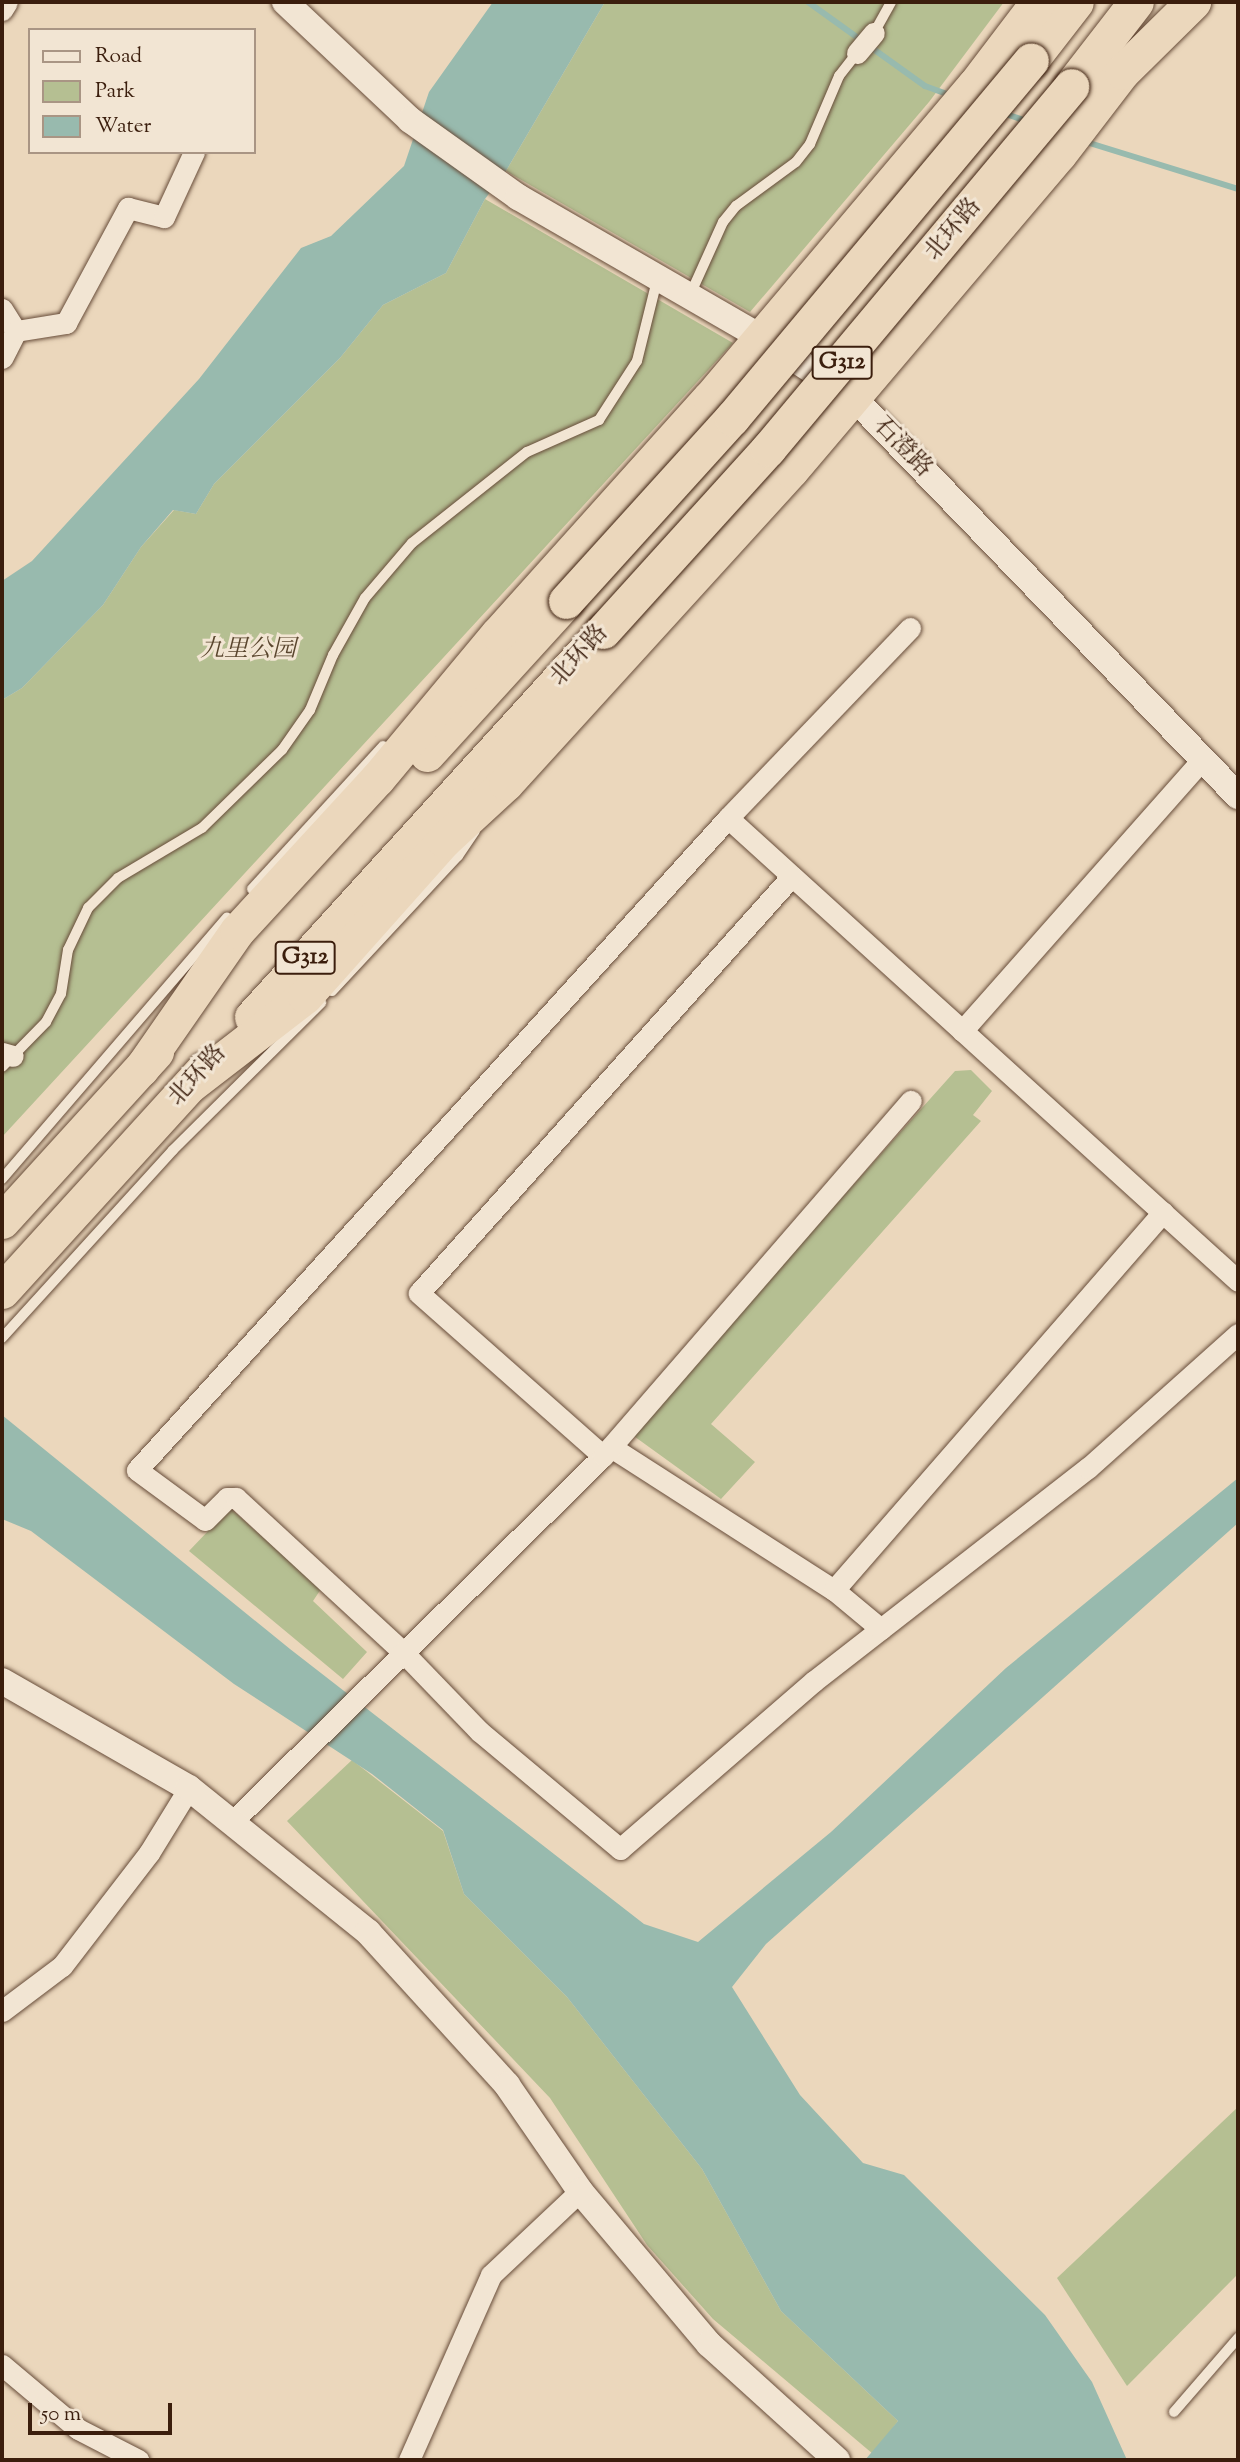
<!DOCTYPE html>
<html>
<head>
<meta charset="utf-8">
<style>
  body { margin:0 }
  #map { position:relative; width:1240px; height:2462px; overflow:hidden; background:#ebd7bc; font-family:"Sorts Mill Goudy","Noto Serif SC",serif }
  div>[style] { position:absolute }
  .green>* { inset:0; background:#b5bf92 }
  .water>* { inset:0; background:#98baae }
  .stream>* { height:6px; margin:-3px; padding:0 3px; transform-origin:3px; border-radius:3px; background:#98baae }
  .roads { filter:drop-shadow(0 0 2px #674c39) drop-shadow(0 0 2px #674c39) }
  .service>* { height:10px; margin:-5px; padding:0 5px; transform-origin:5px; border-radius:5px; background:#f2e5d3 }
  .minor>* { height:21px; margin:-10.5px; padding:0 10.5px; transform-origin:10.5px; border-radius:10.5px; background:#f2e5d3 }
  .tertiary>* { height:26px; margin:-13px; padding:0 13px; transform-origin:13px; border-radius:13px; background:#f2e5d3 }
  .trunk>* { height:35px; margin:-17.5px; padding:0 17.5px; transform-origin:17.5px; border-radius:17.5px; background:#ebd7bc }
  .bridges { filter:drop-shadow(0 0 2px #3b1e0d) drop-shadow(0 0 2px #3b1e0d) }
  .trunk-bridge>* { height:35px; margin:-17.5px; padding:0 17.5px; transform-origin:17.5px; border-radius:17.5px; background:#ebd7bc }
  span { translate:-50% -50%; white-space:nowrap; text-align:center; line-height:1.15; -webkit-text-stroke:6px #f2e5d3; paint-order:stroke }
  .shield-label span { padding:2px 5px; background:#f2e5d3; border:2px solid; border-radius:5px; -webkit-text-stroke-width:0 }
  .shield-label { font-size:23px; color:#3b1e0d; font-weight:700 }
  .street-label { font-size:24px; color:#3b1e0d }
  .park-label { font-size:24px; color:#5a462e; font-style:italic }
  .frame { position:absolute; inset:0; border:4px solid #3b1e0d; pointer-events:none }
  .legend { position:absolute; left:28px; top:28px; width:228px; height:126px; box-sizing:border-box; background:#f2e5d3; border:2px solid #a99584; margin:0; padding:9px 12px; list-style:none; font-size:21px; color:#3b1e0d }
  .legend li { display:flex; align-items:center; gap:14px; height:35px }
  .legend b { width:35px; border:2px solid #a99584 }
  .scale { position:absolute; left:28px; top:2403px; width:144px; height:32px; box-sizing:border-box; border:4px solid #3b1e0d; border-top:0; padding-left:9px; font-size:21px; line-height:24px; white-space:nowrap; color:#3b1e0d; -webkit-text-stroke:5px #f2e5d3; paint-order:stroke }
</style>
</head>
<body>
<div id="map">
  <div class="green">
    <div style="clip-path:polygon(605px 2px,1004px 2px,929px 102px,750px 312px,506px 171px)"></div>
    <div style="clip-path:polygon(485px 199px,733px 343px,2px 1137px,2px 700px,22px 688px,103px 605px,141px 547px,174px 510px,196px 514px,214px 484px,340px 358px,383px 305px,446px 273px)"></div>
    <div style="clip-path:polygon(971px 1070px,992px 1091px,973px 1115px,981px 1121px,711px 1424px,755px 1462px,721px 1499px,631px 1434px,955px 1071px)"></div>
    <div style="clip-path:polygon(230px 1508px,321px 1589px,313px 1601px,367px 1652px,343px 1679px,189px 1551px)"></div>
    <div style="clip-path:polygon(352px 1760px,443px 1831px,464px 1894px,567px 1997px,702px 2169px,781px 2311px,898px 2421px,873px 2454px,713px 2319px,647px 2245px,550px 2098px,287px 1821px)"></div>
    <div style="clip-path:polygon(1238px 2107px,1238px 2274px,1127px 2386px,1057px 2278px)"></div>
  </div>
  <div class="water">
    <div style="clip-path:polygon(493px 2px,605px 2px,506px 171px,485px 199px,446px 273px,383px 305px,340px 358px,214px 484px,196px 514px,173px 510px,141px 547px,103px 605px,22px 688px,2px 700px,2px 581px,32px 561px,199px 379px,301px 248px,331px 236px,404px 166px,429px 92px)"></div>
    <div style="clip-path:polygon(2px 1415px,290px 1649px,644px 1924px,698px 1942px,831px 1832px,1006px 1668px,1238px 1478px,1238px 1523px,766px 1944px,732px 1987px,800px 2095px,863px 2163px,904px 2175px,1045px 2315px,1092px 2382px,1127px 2460px,865px 2460px,898px 2421px,781px 2311px,702px 2169px,567px 1997px,464px 1894px,443px 1830px,372px 1774px,234px 1684px,31px 1531px,2px 1519px)"></div>
  </div>
  <div class="stream">
    <div style="left:808px;top:2px;width:144px;rotate:35.7deg"></div>
    <div style="left:925px;top:86px;width:27px;rotate:20deg"></div>
    <div style="left:1000px;top:112px;width:28px;rotate:19deg"></div>
    <div style="left:1083px;top:141px;width:162px;rotate:17.2deg"></div>
  </div>
  <div class="roads">
    <div class="service">
      <div style="left:874px;top:33px;width:35px;rotate:-61deg"></div>
      <div style="left:690px;top:295px;width:80px;rotate:-65.7deg"></div>
      <div style="left:723px;top:222px;width:21px;rotate:-51deg"></div>
      <div style="left:736px;top:206px;width:74px;rotate:-36.3deg"></div>
      <div style="left:796px;top:162px;width:23px;rotate:-52deg"></div>
      <div style="left:810px;top:144px;width:74px;rotate:-66.9deg"></div>
      <div style="left:839px;top:76px;width:29px;rotate:-52deg"></div>
      <div style="left:252px;top:889px;width:194px;rotate:-47.5deg"></div>
      <div style="left:332px;top:991px;width:185px;rotate:-47deg"></div>
      <div style="left:458px;top:856px;width:30px;rotate:-56deg"></div>
      <div style="left:2px;top:1067px;width:63px;rotate:-45.6deg"></div>
      <div style="left:46px;top:1022px;width:32px;rotate:-62deg"></div>
      <div style="left:61px;top:994px;width:45px;rotate:-81deg"></div>
      <div style="left:68px;top:950px;width:47px;rotate:-64.5deg"></div>
      <div style="left:88px;top:908px;width:42px;rotate:-45deg"></div>
      <div style="left:118px;top:878px;width:98px;rotate:-30.8deg"></div>
      <div style="left:202px;top:828px;width:112px;rotate:-44.3deg"></div>
      <div style="left:282px;top:750px;width:49px;rotate:-55deg"></div>
      <div style="left:310px;top:710px;width:60px;rotate:-67.3deg"></div>
      <div style="left:333px;top:655px;width:65px;rotate:-60.7deg"></div>
      <div style="left:365px;top:598px;width:72px;rotate:-49.5deg"></div>
      <div style="left:412px;top:543px;width:147px;rotate:-38.4deg"></div>
      <div style="left:527px;top:452px;width:79px;rotate:-24deg"></div>
      <div style="left:599px;top:420px;width:70px;rotate:-57.2deg"></div>
      <div style="left:637px;top:361px;width:83px;rotate:-76.1deg"></div>
      <div style="left:2px;top:1179px;width:345px;rotate:-49.3deg"></div>
      <div style="left:2px;top:1338px;width:254px;rotate:-47.7deg"></div>
      <div style="left:173px;top:1150px;width:209px;rotate:-44.8deg"></div>
      <div style="left:1174px;top:2412px;width:98px;rotate:-49.1deg"></div>
    </div>
    <div class="minor">
      <div style="left:2px;top:10px;width:9px;rotate:-58deg"></div>
      <div style="left:857px;top:53px;width:26px;rotate:-50deg"></div>
      <div style="left:2px;top:309px;width:26px;rotate:58deg"></div>
      <div style="left:16px;top:331px;width:30px;rotate:117deg"></div>
      <div style="left:16px;top:331px;width:51px;rotate:-9.1deg"></div>
      <div style="left:66px;top:323px;width:131px;rotate:-61.7deg"></div>
      <div style="left:128px;top:208px;width:37px;rotate:14deg"></div>
      <div style="left:164px;top:217px;width:72px;rotate:-65.2deg"></div>
      <div style="left:910px;top:628px;width:263px;rotate:133.8deg"></div>
      <div style="left:728px;top:818px;width:880px;rotate:132.19deg"></div>
      <div style="left:137px;top:1470px;width:84px;rotate:36.3deg"></div>
      <div style="left:205px;top:1520px;width:31px;rotate:-45deg"></div>
      <div style="left:227px;top:1498px;width:9px"></div>
      <div style="left:236px;top:1498px;width:227px;rotate:42.7deg"></div>
      <div style="left:403px;top:1652px;width:110px;rotate:46.1deg"></div>
      <div style="left:479px;top:1731px;width:184px;rotate:39.9deg"></div>
      <div style="left:620px;top:1849px;width:257px;rotate:-40.9deg"></div>
      <div style="left:814px;top:1681px;width:347px;rotate:-37.9deg"></div>
      <div style="left:1088px;top:1468px;width:201px;rotate:-41.8deg"></div>
      <div style="left:728px;top:818px;width:689px;rotate:42.23deg"></div>
      <div style="left:962px;top:1031px;width:363px;rotate:-48.5deg"></div>
      <div style="left:2px;top:1053px;width:11px;rotate:15deg"></div>
      <div style="left:611px;top:1447px;width:265px;rotate:32.7deg"></div>
      <div style="left:834px;top:1590px;width:61px;rotate:39.7deg"></div>
      <div style="left:603px;top:1456px;width:246px;rotate:-138.5deg"></div>
      <div style="left:419px;top:1293px;width:559px;rotate:-48.19deg"></div>
      <div style="left:834px;top:1590px;width:501px;rotate:-48.96deg"></div>
      <div style="left:234px;top:1820px;width:518px;rotate:-44.61deg"></div>
      <div style="left:603px;top:1456px;width:470px;rotate:-49.1deg"></div>
      <div style="left:2px;top:2011px;width:75px;rotate:-36.9deg"></div>
      <div style="left:62px;top:1966px;width:143px;rotate:-52.4deg"></div>
      <div style="left:149px;top:1853px;width:76px;rotate:-58.4deg"></div>
      <div style="left:2px;top:2365px;width:99px;rotate:40.1deg"></div>
      <div style="left:78px;top:2429px;width:68px;rotate:27.3deg"></div>
      <div style="left:409px;top:2460px;width:202px;rotate:-66.1deg"></div>
      <div style="left:491px;top:2275px;width:122px;rotate:-43.3deg"></div>
    </div>
    <div class="tertiary">
      <div style="left:285px;top:2px;width:172px;rotate:43.3deg"></div>
      <div style="left:410px;top:120px;width:133px;rotate:35.5deg"></div>
      <div style="left:518px;top:197px;width:282px;rotate:30deg"></div>
      <div style="left:762px;top:338px;width:110px;rotate:33.1deg"></div>
      <div style="left:854px;top:398px;width:553px;rotate:46.03deg"></div>
      <div style="left:2px;top:1681px;width:215px;rotate:29.8deg"></div>
      <div style="left:189px;top:1788px;width:230px;rotate:38.8deg"></div>
      <div style="left:368px;top:1932px;width:207px;rotate:47.7deg"></div>
      <div style="left:507px;top:2085px;width:129px;rotate:55.4deg"></div>
      <div style="left:580px;top:2191px;width:200px;rotate:49.9deg"></div>
      <div style="left:709px;top:2344px;width:173px;rotate:42.2deg"></div>
    </div>
    <div class="trunk">
      <div style="left:1031px;top:60px;width:73px;rotate:-52.2deg"></div>
      <div style="left:1071px;top:86px;width:106px;rotate:-52.3deg"></div>
      <div style="left:427px;top:754px;width:207px;rotate:-47.7deg"></div>
      <div style="left:252px;top:1017px;width:522px;rotate:-47.72deg"></div>
      <div style="left:141px;top:1069px;width:168px;rotate:-55.2deg"></div>
      <div style="left:237px;top:931px;width:207px;rotate:-47.4deg"></div>
      <div style="left:377px;top:779px;width:189px;rotate:-50.2deg"></div>
      <div style="left:498px;top:634px;width:317px;rotate:-48.1deg"></div>
      <div style="left:710px;top:398px;width:409px;rotate:-49.8deg"></div>
      <div style="left:974px;top:86px;width:106px;rotate:-52.7deg"></div>
      <div style="left:190px;top:1085px;width:145px;rotate:-37.7deg"></div>
      <div style="left:305px;top:996px;width:209px;rotate:-48.3deg"></div>
      <div style="left:444px;top:840px;width:84px;rotate:-42.6deg"></div>
      <div style="left:506px;top:783px;width:423px;rotate:-47.7deg"></div>
      <div style="left:791px;top:470px;width:414px;rotate:-49.7deg"></div>
      <div style="left:1059px;top:154px;width:103px;rotate:-52.5deg"></div>
      <div style="left:1122px;top:72px;width:100px;rotate:-44.6deg"></div>
      <div style="left:2px;top:1221px;width:229px;rotate:-47.7deg"></div>
      <div style="left:2px;top:1291px;width:300px;rotate:-47.7deg"></div>
    </div>
  </div>
  <div class="bridges">
    <div class="trunk-bridge">
      <div style="left:566px;top:601px;width:247px;rotate:-47.8deg"></div>
      <div style="left:732px;top:418px;width:466px;rotate:-50.1deg"></div>
      <div style="left:603px;top:631px;width:246px;rotate:-47.8deg"></div>
      <div style="left:768px;top:449px;width:473px;rotate:-50.1deg"></div>
    </div>
  </div>
  <div class="shield-label">
    <span style="left:842px;top:363px">G312</span>
    <span style="left:305px;top:958px">G312</span>
  </div>
  <div class="street-label">
    <span style="left:954px;top:230px;rotate:-50deg">北环路</span>
    <span style="left:902px;top:448px;rotate:46deg">石澄路</span>
    <span style="left:580px;top:656px;rotate:-48deg">北环路</span>
    <span style="left:198px;top:1076px;rotate:-48deg">北环路</span>
  </div>
  <div class="park-label">
    <span style="left:248px;top:651px">九里公园</span>
  </div>
  <div class="frame"></div>
  <ul class="legend">
  <li><b style="height:9px;background:#f2e5d3"></b>Road</li>
  <li><b style="height:19px;background:#b5bf92"></b>Park</li>
  <li><b style="height:19px;background:#98baae"></b>Water</li>
  </ul>
  <div class="scale">50 m</div>
</div>
</body>
</html>
